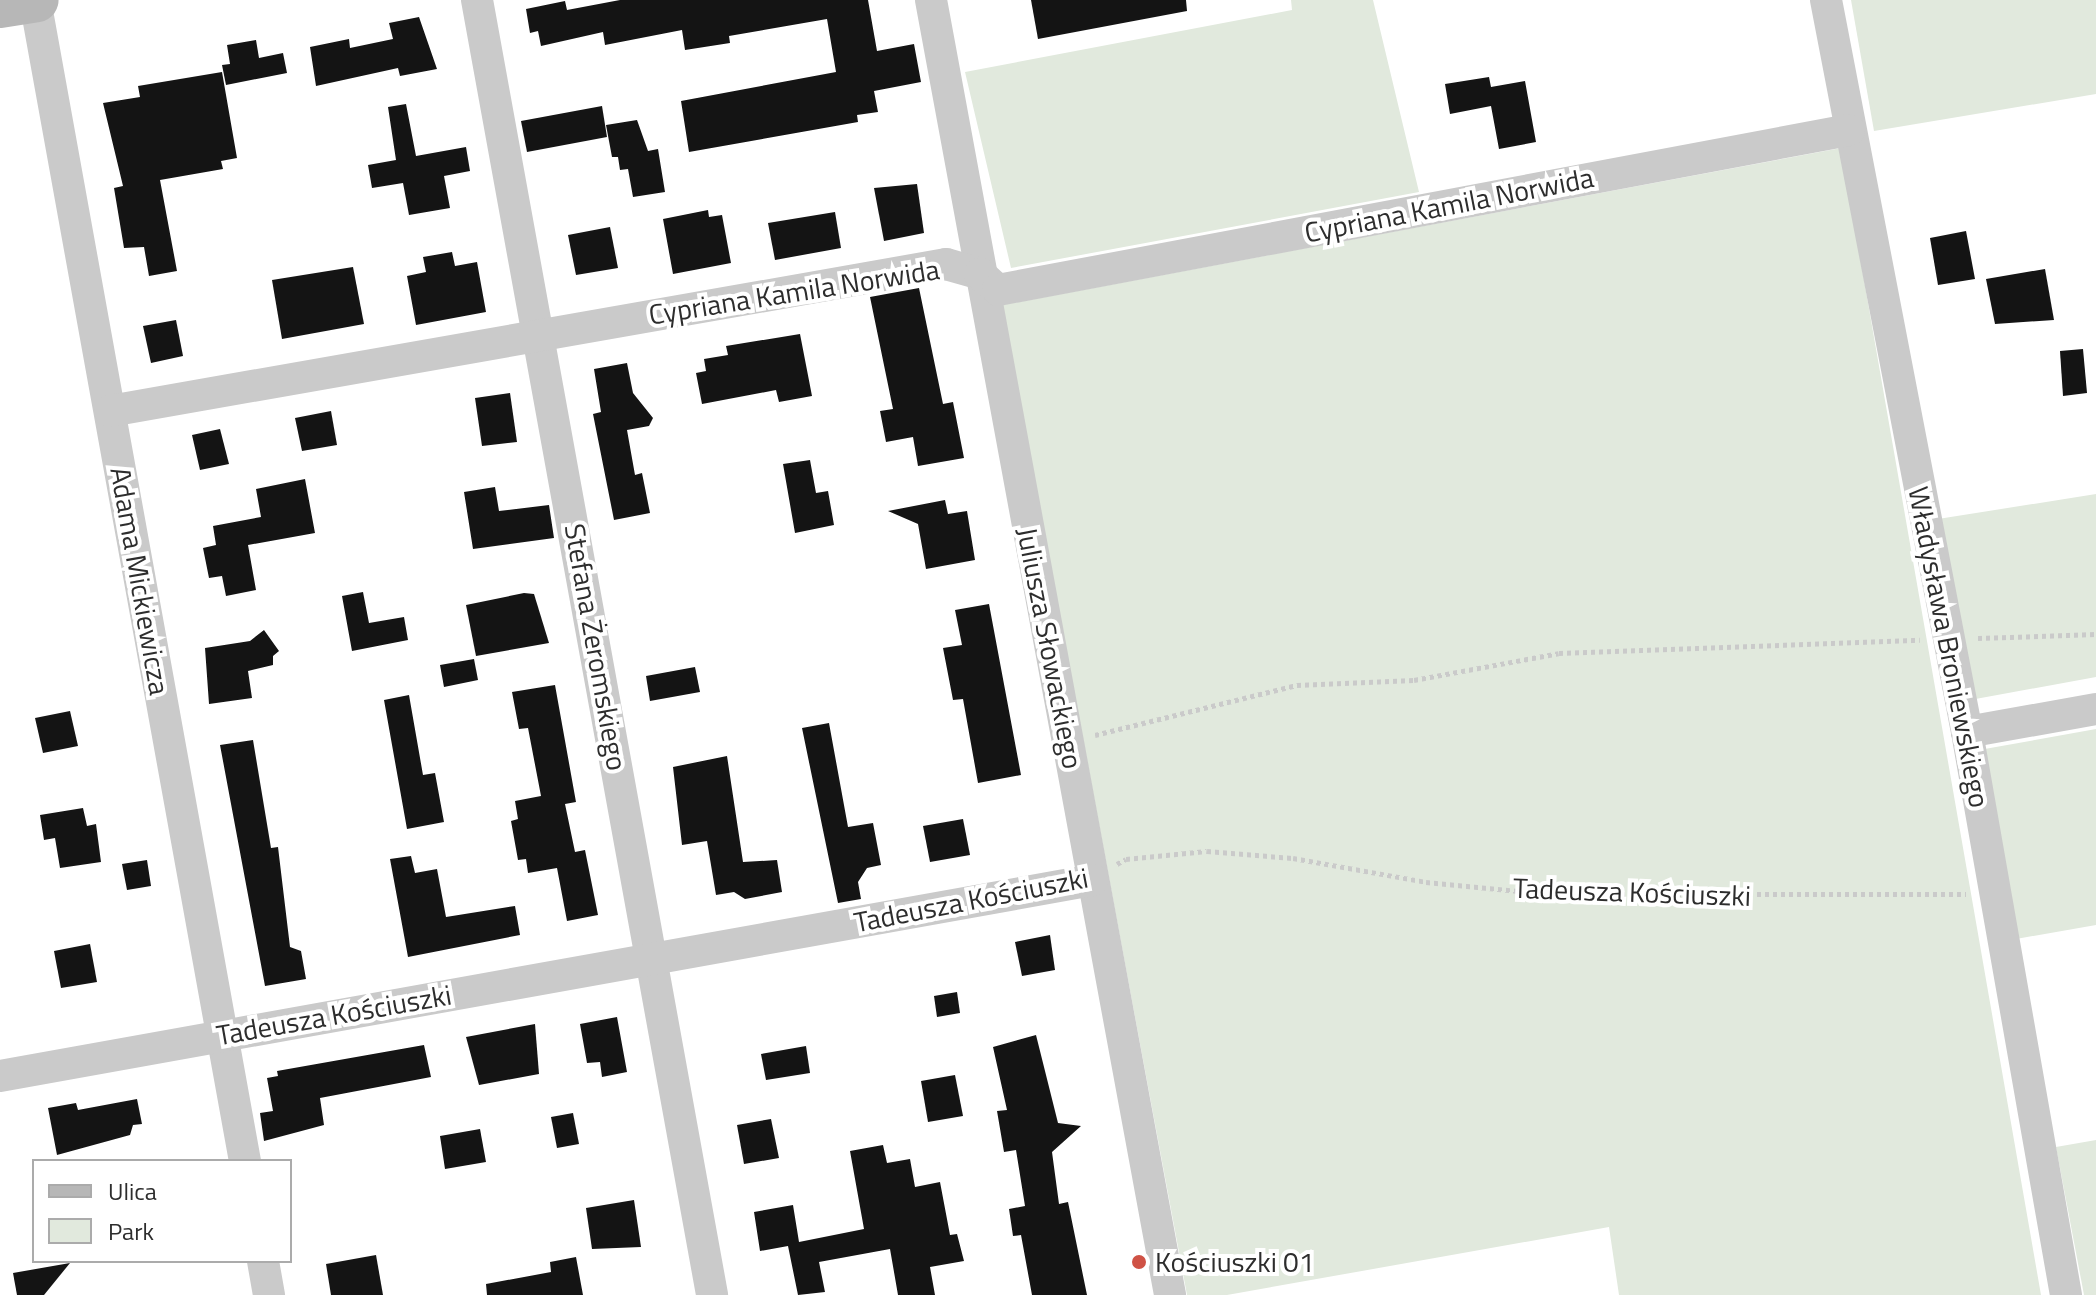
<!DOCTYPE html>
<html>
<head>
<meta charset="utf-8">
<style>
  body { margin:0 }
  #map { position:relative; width:2096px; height:1295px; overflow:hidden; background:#fff; font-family:"Titillium Web",sans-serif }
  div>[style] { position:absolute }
  .green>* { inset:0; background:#e1e9dd }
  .building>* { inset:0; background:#141414 }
  .path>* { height:5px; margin-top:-2.5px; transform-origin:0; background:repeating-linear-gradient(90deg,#cacaca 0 4px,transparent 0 8px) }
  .street>* { height:32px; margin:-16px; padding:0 16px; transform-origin:16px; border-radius:16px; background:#cacaca }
  .secondary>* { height:44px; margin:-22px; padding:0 22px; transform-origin:22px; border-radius:22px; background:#b7b7b7 }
  .dots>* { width:22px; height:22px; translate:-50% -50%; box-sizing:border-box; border:4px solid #fff; border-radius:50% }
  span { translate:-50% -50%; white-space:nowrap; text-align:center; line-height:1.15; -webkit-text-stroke:8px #fff; paint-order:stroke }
  .street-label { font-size:28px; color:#2d2d2d }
  .poi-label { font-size:28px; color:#2d2d2d }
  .left { translate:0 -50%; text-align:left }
  .legend { position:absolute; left:32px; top:1159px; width:260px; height:104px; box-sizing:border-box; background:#fff; border:2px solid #ababab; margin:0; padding:10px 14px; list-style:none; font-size:24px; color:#2d2d2d }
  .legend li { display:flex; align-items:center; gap:16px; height:40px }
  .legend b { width:40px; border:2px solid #ababab }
</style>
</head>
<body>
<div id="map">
  <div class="green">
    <div style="clip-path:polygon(1291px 0,1373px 0,1419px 192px,1011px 268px,965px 72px,1292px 10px)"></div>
    <div style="clip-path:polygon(1851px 0,2096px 0,2096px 94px,1874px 131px)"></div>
    <div style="clip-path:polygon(1841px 148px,2041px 1295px,1619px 1295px,1609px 1227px,1227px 1295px,1187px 1295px,1002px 305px)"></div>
    <div style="clip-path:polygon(2096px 494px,2096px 677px,1970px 700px,1938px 519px)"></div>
    <div style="clip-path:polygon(2096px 729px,2096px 925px,2016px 939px,1979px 750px)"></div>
    <div style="clip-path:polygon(2096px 1140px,2096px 1295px,2084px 1295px,2056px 1147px)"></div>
  </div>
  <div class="building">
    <div style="clip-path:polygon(620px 0,868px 0,877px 51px,914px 44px,921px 82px,874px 91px,878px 112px,857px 115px,858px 122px,689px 152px,681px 101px,836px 72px,827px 19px,729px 36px,730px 43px,685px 50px,682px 30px,605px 45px,603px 32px,541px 46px,538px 31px,530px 33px,526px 9px,565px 1px,567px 10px)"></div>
    <div style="clip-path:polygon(1031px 0,1186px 0,1187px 11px,1038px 39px)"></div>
    <div style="clip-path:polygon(419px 17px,437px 69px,400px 76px,398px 68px,316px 86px,310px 47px,349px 39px,350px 48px,393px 39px,389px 23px)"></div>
    <div style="clip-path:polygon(256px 40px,259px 58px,283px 53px,287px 73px,226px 85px,222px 65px,230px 64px,227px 45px)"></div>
    <div style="clip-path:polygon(222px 72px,237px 158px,221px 161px,223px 169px,160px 180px,177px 271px,149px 276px,144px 247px,124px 248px,114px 188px,123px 186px,103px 103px,140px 97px,138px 86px)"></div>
    <div style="clip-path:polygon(1489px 77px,1491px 87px,1525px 81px,1536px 142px,1499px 149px,1491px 106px,1450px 114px,1445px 84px)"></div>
    <div style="clip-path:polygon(406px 104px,416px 156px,466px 147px,470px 171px,444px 176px,450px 208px,409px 215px,403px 183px,372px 188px,368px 165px,396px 160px,388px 107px)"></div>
    <div style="clip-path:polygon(602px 106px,607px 137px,527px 152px,521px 121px)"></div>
    <div style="clip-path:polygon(637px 120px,648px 151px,658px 149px,665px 192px,633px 197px,628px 169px,620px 170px,618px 157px,612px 157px,606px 125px)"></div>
    <div style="clip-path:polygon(917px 184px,924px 233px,884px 241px,874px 188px)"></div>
    <div style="clip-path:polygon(708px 210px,709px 217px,722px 215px,731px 263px,673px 274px,663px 219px)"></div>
    <div style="clip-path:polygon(835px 212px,841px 248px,775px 260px,768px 223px)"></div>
    <div style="clip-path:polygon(610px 227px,618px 268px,576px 275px,568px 235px)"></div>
    <div style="clip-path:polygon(1966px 231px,1975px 279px,1938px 285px,1930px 238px)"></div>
    <div style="clip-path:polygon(452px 252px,455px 266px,477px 262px,486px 312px,416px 325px,407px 276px,426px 272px,423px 257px)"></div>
    <div style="clip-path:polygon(353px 267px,364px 324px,282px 339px,272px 280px)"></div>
    <div style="clip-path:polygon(2045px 269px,2054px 320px,1995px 324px,1986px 279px)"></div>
    <div style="clip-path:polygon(919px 288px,943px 404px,953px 402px,964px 458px,918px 466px,913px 437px,886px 442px,880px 411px,893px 409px,870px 297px)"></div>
    <div style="clip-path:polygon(176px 320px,183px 356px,151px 363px,143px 326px)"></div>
    <div style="clip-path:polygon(800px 334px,812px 396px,779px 402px,776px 390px,702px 404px,696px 373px,706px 371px,704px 359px,728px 355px,726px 346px)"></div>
    <div style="clip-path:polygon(2083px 349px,2087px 393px,2063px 396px,2060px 351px)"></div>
    <div style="clip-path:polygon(627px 363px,633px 393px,653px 418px,649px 426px,627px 430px,635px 475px,642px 473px,650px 513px,614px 520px,593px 414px,601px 412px,594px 369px)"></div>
    <div style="clip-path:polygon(510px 393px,517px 442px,482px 446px,475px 398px)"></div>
    <div style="clip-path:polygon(331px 411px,337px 445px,302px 451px,295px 418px)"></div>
    <div style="clip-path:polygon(220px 429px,229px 464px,200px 470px,192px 435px)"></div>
    <div style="clip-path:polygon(810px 460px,816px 493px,828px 491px,834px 525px,795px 533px,783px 464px)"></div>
    <div style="clip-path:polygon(305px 479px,315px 533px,248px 545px,256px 590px,226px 596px,222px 576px,209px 578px,203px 548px,216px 545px,213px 526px,261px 517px,256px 489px)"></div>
    <div style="clip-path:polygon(495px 487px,499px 511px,549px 505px,554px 538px,473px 549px,464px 492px)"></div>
    <div style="clip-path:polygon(945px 500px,948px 514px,967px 511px,975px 560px,926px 569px,918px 524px,888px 511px)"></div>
    <div style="clip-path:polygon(363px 592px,369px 623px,404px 617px,408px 640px,352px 651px,342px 596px)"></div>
    <div style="clip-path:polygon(524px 593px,534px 594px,549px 643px,476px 656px,466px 605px)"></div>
    <div style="clip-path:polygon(989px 604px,1021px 775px,978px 783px,963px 699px,953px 700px,943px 648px,962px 645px,955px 610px)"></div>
    <div style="clip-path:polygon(264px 630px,279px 651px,273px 656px,273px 665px,248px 671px,252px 698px,209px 704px,205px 648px,250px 641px)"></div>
    <div style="clip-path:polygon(474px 659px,478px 680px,444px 687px,440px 665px)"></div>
    <div style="clip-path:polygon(695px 667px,700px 692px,650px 701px,646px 676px)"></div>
    <div style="clip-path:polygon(555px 685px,576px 802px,565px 804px,575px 852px,585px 850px,598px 915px,567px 921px,557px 868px,528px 873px,526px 859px,518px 860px,511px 821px,518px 819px,515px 801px,541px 796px,528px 728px,519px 729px,512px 692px)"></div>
    <div style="clip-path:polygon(409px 695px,423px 775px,435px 773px,444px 822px,407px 829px,384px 700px)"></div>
    <div style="clip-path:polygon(70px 711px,78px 746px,43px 753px,35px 718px)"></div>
    <div style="clip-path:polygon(829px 723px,848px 827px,873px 823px,881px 865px,867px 868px,858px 882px,861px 899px,838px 903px,802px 728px)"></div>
    <div style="clip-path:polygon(253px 740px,271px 848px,278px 847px,290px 947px,301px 951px,306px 979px,265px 986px,220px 745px)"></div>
    <div style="clip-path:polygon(727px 756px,743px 862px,777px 860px,782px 892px,745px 899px,734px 892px,716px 895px,707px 841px,682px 845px,673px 767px)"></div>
    <div style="clip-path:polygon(83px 808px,87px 826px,96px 824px,101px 862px,60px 868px,55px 838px,44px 840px,40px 815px)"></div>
    <div style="clip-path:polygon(963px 819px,970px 855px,930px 862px,923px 826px)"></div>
    <div style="clip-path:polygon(411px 856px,415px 873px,437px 869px,446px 917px,515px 906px,520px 935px,408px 957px,390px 859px)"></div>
    <div style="clip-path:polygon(147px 860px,151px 886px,127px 890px,122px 864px)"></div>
    <div style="clip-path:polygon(1050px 935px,1055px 970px,1022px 976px,1015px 942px)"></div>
    <div style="clip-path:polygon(90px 944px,97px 982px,61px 988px,54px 951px)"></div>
    <div style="clip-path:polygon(957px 992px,960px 1013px,937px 1017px,934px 996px)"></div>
    <div style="clip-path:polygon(617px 1017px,627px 1072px,602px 1077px,600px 1062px,587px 1063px,580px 1024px)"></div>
    <div style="clip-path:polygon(535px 1024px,539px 1074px,479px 1085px,466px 1037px)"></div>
    <div style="clip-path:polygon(1036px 1035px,1058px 1123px,1081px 1126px,1052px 1152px,1059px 1204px,1068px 1202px,1087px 1295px,1032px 1295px,1021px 1235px,1013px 1236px,1009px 1209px,1025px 1206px,1016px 1150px,1004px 1152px,997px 1111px,1007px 1110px,993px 1047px)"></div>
    <div style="clip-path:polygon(424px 1045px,431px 1077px,320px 1098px,324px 1125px,264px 1141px,260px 1113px,273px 1111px,267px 1078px,278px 1076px,277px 1071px)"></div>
    <div style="clip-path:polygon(806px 1046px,810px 1073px,766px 1080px,761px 1054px)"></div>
    <div style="clip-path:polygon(955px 1075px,963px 1116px,928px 1122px,921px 1081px)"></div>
    <div style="clip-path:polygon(137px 1099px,142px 1124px,133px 1125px,130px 1135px,57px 1155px,48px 1108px,76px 1103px,78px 1110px)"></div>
    <div style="clip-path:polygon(573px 1113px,579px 1144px,557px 1148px,551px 1117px)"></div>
    <div style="clip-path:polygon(771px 1119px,779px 1158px,744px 1164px,737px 1125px)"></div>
    <div style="clip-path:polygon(480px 1129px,486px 1162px,445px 1169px,440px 1136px)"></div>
    <div style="clip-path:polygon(883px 1145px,887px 1163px,910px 1159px,915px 1187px,940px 1182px,950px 1235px,957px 1234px,964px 1261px,930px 1267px,935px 1295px,898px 1295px,890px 1249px,819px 1262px,825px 1292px,798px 1295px,788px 1246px,760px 1251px,754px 1212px,793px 1205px,799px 1242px,864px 1229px,850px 1151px)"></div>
    <div style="clip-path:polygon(634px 1200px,641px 1247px,592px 1249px,586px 1208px)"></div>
    <div style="clip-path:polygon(376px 1255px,383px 1295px,331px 1295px,326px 1264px)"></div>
    <div style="clip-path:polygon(576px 1257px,583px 1295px,487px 1295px,486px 1284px,551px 1272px,550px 1262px)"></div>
    <div style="clip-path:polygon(70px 1263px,44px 1295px,17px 1295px,13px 1273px)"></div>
  </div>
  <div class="path">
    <div style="left:1978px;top:638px;width:118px;rotate:-1.9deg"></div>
    <div style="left:1095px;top:735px;width:208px;rotate:-13.9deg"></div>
    <div style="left:1297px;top:685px;width:117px;rotate:-2.4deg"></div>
    <div style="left:1414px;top:680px;width:147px;rotate:-10.5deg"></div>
    <div style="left:1559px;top:653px;width:361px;rotate:-2.1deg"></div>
    <div style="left:1117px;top:864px;width:10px;rotate:-29deg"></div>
    <div style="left:1126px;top:859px;width:81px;rotate:-5.6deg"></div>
    <div style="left:1207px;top:851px;width:86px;rotate:4.7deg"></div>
    <div style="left:1293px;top:858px;width:135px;rotate:10.2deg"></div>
    <div style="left:1426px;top:882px;width:124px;rotate:5.6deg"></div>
    <div style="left:1549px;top:894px;width:417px"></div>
  </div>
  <div class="street">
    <div style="left:35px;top:0;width:1180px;rotate:79.75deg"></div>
    <div style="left:477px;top:0;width:1316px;rotate:79.71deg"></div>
    <div style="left:931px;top:0;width:1317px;rotate:79.54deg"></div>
    <div style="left:1826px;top:0;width:745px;rotate:79.1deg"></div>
    <div style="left:1967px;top:732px;width:572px;rotate:80.03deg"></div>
    <div style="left:110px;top:411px;width:849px;rotate:-9.97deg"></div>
    <div style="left:946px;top:264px;width:35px;rotate:16deg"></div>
    <div style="left:980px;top:274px;width:24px;rotate:42deg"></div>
    <div style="left:998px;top:290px;width:866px;rotate:-10.65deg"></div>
    <div style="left:1967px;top:732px;width:131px;rotate:-10.1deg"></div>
    <div style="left:0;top:1076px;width:1110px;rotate:-10.17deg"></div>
    <div style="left:263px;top:1261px;width:35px;rotate:80deg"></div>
  </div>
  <div class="secondary">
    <div style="left:0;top:6px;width:37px;rotate:-9deg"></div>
  </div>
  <div class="dots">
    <div style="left:1139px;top:1262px;background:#cf5245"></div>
  </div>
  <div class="street-label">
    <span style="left:1449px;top:205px;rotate:-11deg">Cypriana Kamila Norwida</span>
    <span style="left:794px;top:292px;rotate:-9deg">Cypriana Kamila Norwida</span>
    <span style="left:140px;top:581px;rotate:80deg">Adama Mickiewicza</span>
    <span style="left:596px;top:647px;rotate:80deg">Stefana Żeromskiego</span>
    <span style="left:1949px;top:647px;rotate:79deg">Władysława Broniewskiego</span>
    <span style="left:1050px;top:648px;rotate:79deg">Juliusza Słowackiego</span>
    <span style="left:1632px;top:892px;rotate:2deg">Tadeusza Kościuszki</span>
    <span style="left:971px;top:900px;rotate:-11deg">Tadeusza Kościuszki</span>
    <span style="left:334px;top:1015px;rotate:-10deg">Tadeusza Kościuszki</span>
  </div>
  <div class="poi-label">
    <span class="left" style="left:1155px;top:1262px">Kościuszki 01</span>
  </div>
  <ul class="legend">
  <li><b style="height:10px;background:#b7b7b7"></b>Ulica</li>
  <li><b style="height:22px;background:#e1e9dd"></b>Park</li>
  </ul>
</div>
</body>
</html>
